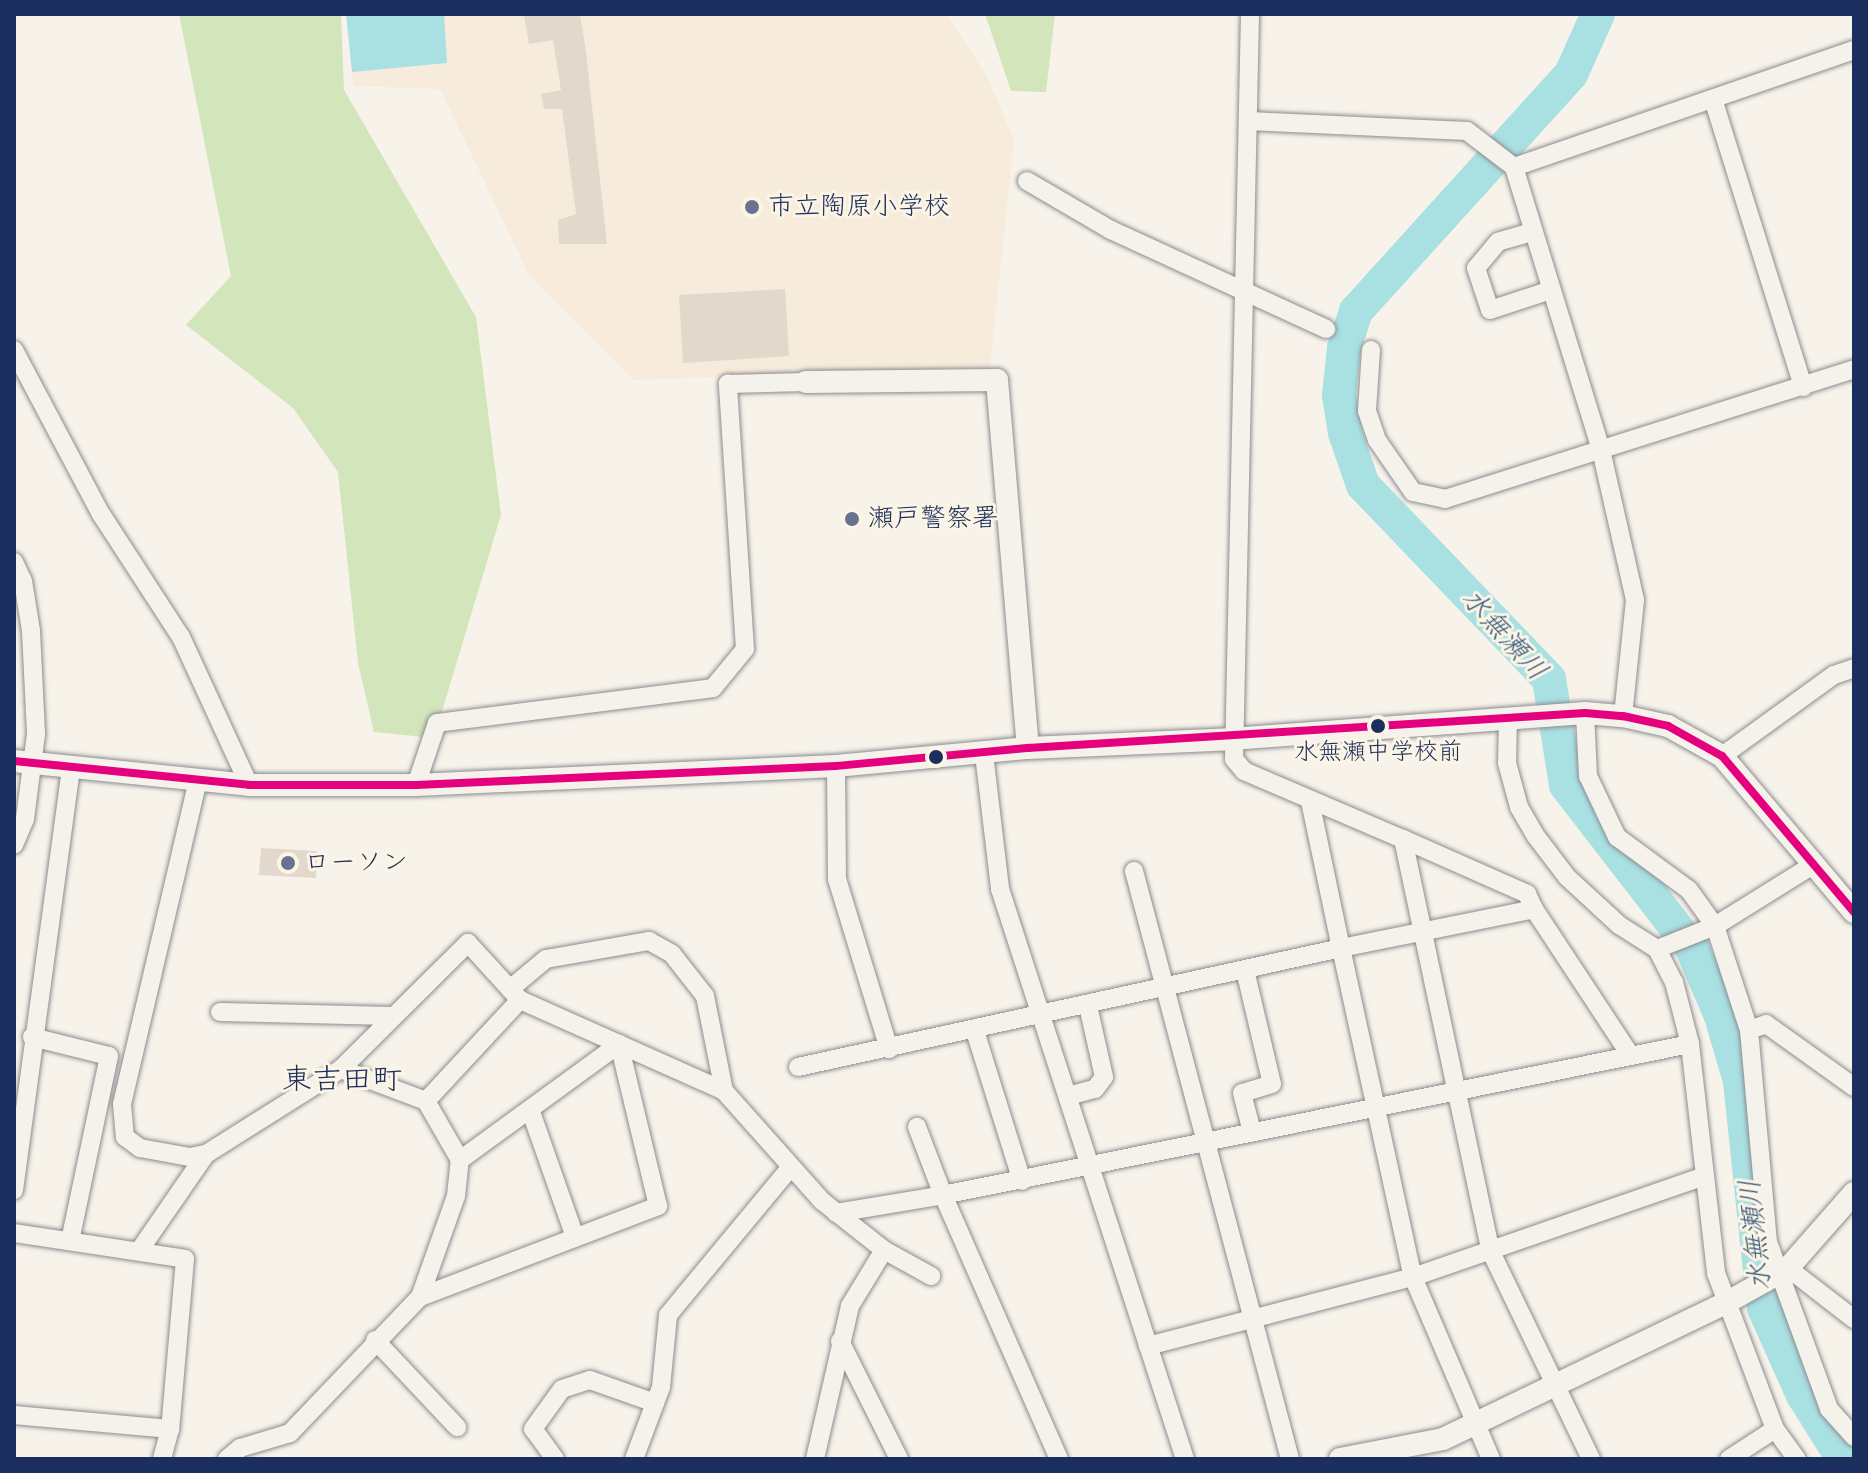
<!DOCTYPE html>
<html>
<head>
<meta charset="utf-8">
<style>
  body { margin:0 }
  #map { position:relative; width:1868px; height:1473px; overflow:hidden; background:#f7f3ea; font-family:"Balsamiq Sans","Klee One",sans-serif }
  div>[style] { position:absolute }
  .built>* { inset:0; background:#f7ebdb }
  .green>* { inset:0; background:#d3e5ba }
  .water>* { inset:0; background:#a9e0e2 }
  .river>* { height:34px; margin:-17px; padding:0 17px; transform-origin:17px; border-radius:17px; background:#a9e0e2 }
  .building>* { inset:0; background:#e2d8cc }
  .roads { filter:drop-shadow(0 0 2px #8a8c91) drop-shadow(0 0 2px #8a8c91) }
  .minor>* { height:18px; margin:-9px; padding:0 9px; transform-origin:9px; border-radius:9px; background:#f5f2ec }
  .tertiary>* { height:22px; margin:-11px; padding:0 11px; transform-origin:11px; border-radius:11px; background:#f5f2ec }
  .bus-1>* { height:8px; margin:-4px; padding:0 4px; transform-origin:4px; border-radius:4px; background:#e5007d }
  .dots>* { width:22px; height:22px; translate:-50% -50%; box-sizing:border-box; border:4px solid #fcf5e5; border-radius:50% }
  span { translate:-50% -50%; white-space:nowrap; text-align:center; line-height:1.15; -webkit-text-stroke:6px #fcf5e5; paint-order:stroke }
  .bus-label { font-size:24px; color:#1b2f5e }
  .poi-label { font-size:26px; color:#1b2f5e }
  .left { translate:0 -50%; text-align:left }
  .water-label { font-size:28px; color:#36597e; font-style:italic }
  .quarter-label { font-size:30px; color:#1b2f5e }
  .frame { position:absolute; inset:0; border:16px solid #1b2f5e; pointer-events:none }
</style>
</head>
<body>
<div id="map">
  <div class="built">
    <div style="clip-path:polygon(349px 14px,947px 14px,989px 80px,1014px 141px,990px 367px,633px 380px,528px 273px,440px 89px,353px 86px)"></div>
  </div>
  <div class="green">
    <div style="clip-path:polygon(179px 14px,341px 14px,344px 90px,476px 317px,501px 515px,434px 738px,374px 732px,358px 663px,338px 472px,293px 408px,186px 325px,231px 276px)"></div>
    <div style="clip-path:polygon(985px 14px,1055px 14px,1046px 92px,1011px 91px)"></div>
  </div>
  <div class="water">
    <div style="clip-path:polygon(346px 14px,444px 14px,447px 63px,352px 72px)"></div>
  </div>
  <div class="river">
    <div style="left:1598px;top:14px;width:66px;rotate:114.2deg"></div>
    <div style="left:1571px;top:74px;width:320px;rotate:132.2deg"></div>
    <div style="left:1356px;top:311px;width:39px;rotate:108deg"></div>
    <div style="left:1344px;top:348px;width:47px;rotate:96.1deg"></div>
    <div style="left:1339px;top:395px;width:38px;rotate:81deg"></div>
    <div style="left:1345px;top:433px;width:55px;rotate:70.9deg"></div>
    <div style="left:1363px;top:485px;width:269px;rotate:46.2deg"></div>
    <div style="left:1549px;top:679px;width:107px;rotate:80.9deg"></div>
    <div style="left:1566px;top:785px;width:206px;rotate:52.3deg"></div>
    <div style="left:1692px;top:948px;width:74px;rotate:66.9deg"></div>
    <div style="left:1721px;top:1016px;width:68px;rotate:73.7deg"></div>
    <div style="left:1740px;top:1081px;width:228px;rotate:84deg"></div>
    <div style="left:1764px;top:1308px;width:95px;rotate:65.9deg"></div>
    <div style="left:1803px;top:1395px;width:75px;rotate:58deg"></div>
  </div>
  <div class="building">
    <div style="clip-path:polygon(580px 14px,586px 52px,607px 244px,559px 244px,558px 220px,576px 214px,562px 109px,544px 109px,541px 94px,561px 90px,553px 40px,529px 44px,524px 15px)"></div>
    <div style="clip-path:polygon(785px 289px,789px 356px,683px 363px,679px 295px)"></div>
    <div style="clip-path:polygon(261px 848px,317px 851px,316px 878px,259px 875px)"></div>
  </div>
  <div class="roads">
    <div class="minor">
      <div style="left:1250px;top:14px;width:745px;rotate:91.23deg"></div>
      <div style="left:1234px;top:759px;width:16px;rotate:50deg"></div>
      <div style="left:1244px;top:771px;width:173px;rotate:23.2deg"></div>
      <div style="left:1403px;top:839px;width:422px;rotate:78deg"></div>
      <div style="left:1491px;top:1252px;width:230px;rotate:64.2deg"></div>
      <div style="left:1713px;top:99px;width:302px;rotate:72.6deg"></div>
      <div style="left:1248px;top:121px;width:219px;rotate:2.6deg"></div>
      <div style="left:1467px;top:131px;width:59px;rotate:37.5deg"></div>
      <div style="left:1514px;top:167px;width:296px;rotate:72.9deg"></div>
      <div style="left:1601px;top:450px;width:154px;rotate:77.2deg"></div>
      <div style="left:1635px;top:600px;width:117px;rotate:95.9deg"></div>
      <div style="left:1514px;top:167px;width:360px;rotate:-19deg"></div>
      <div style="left:1027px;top:181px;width:97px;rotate:30.3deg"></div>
      <div style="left:1111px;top:230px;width:237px;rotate:24.7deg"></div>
      <div style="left:1532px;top:232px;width:35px;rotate:164deg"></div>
      <div style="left:1498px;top:242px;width:34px;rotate:130deg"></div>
      <div style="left:1476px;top:268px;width:44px;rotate:71.6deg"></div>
      <div style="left:1490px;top:310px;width:61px;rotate:-18.1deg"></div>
      <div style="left:14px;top:350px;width:186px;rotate:62.1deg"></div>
      <div style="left:101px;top:514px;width:147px;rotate:57deg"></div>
      <div style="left:181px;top:637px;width:163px;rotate:65.3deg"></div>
      <div style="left:1371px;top:350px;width:61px;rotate:93.8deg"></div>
      <div style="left:1367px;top:411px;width:31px;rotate:71deg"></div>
      <div style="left:1377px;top:440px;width:63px;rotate:55.3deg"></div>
      <div style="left:1413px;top:492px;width:33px;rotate:12deg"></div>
      <div style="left:1445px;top:499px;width:429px;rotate:-17.6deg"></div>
      <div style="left:14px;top:562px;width:21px;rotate:65deg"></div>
      <div style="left:23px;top:581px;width:51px;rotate:80.9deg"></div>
      <div style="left:31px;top:631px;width:103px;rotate:87.2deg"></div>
      <div style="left:36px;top:734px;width:86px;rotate:97.4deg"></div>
      <div style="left:25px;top:819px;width:28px;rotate:113deg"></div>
      <div style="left:1585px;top:713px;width:63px;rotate:87.3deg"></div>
      <div style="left:1588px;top:776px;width:68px;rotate:64.6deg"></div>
      <div style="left:1617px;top:837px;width:89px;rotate:36.4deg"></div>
      <div style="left:1689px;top:890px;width:44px;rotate:54.2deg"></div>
      <div style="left:1715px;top:926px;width:109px;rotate:71.9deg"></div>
      <div style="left:1749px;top:1030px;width:213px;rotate:84.9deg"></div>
      <div style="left:1768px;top:1242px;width:178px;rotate:69.9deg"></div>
      <div style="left:1829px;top:1409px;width:38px;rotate:48deg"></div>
      <div style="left:1508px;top:720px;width:43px;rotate:91.3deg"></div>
      <div style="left:1507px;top:763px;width:46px;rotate:74.7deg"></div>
      <div style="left:1519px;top:807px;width:32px;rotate:60deg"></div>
      <div style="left:1535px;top:835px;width:53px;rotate:52.7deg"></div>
      <div style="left:1567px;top:877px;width:71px;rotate:42.7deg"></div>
      <div style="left:1619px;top:925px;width:45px;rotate:32.3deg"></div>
      <div style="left:1657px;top:949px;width:37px;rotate:63deg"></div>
      <div style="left:1674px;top:982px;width:64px;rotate:75.5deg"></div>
      <div style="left:1690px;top:1044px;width:230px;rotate:83.5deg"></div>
      <div style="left:1716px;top:1273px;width:167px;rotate:69.3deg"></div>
      <div style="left:1775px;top:1429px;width:37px;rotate:54deg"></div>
      <div style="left:984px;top:754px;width:136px;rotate:83.2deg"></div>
      <div style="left:1000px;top:889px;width:599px;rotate:72.02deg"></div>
      <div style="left:1722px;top:756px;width:138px;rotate:-35.9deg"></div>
      <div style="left:1834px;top:675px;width:21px;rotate:-19deg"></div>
      <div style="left:836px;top:766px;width:113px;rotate:89.5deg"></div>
      <div style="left:837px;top:879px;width:178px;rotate:73deg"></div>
      <div style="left:198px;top:780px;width:333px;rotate:103.2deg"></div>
      <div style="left:122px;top:1104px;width:33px;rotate:85deg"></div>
      <div style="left:125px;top:1137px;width:19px;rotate:36deg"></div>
      <div style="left:140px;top:1148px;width:51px;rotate:10.2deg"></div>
      <div style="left:190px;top:1157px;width:16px;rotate:-11deg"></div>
      <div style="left:416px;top:785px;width:65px;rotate:-71.3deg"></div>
      <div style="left:437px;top:723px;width:278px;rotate:-7.2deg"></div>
      <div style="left:713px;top:688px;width:50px;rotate:-50.6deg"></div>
      <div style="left:745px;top:649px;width:266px;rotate:-93.7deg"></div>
      <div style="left:728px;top:384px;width:78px;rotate:-1.5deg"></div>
      <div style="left:1310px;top:801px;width:150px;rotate:78.1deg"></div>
      <div style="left:1341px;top:948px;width:197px;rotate:-11.4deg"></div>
      <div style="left:1534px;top:909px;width:176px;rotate:56.6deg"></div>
      <div style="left:1403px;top:839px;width:136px;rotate:23.9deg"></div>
      <div style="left:1527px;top:894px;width:17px;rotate:65deg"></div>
      <div style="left:1134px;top:871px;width:608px;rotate:75.14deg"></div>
      <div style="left:1657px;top:949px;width:62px;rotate:-21.6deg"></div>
      <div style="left:1715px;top:926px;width:115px;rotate:-31.9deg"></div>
      <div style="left:1245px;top:970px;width:117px;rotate:76.7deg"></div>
      <div style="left:1272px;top:1084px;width:31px;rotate:163deg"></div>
      <div style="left:1242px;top:1093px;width:40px;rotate:75.6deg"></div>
      <div style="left:510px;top:989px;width:47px;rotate:-39.8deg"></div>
      <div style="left:546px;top:959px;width:105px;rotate:-9.9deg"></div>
      <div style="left:649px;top:941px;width:26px;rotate:29deg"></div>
      <div style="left:672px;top:954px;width:53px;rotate:51.8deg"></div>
      <div style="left:705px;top:996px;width:97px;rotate:78.7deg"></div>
      <div style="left:220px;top:1012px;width:173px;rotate:1.3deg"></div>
      <div style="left:1749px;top:1030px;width:18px;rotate:-19deg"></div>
      <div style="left:1766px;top:1024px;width:108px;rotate:35.6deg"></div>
      <div style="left:975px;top:1031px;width:157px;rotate:72.6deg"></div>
      <div style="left:32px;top:1037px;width:79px;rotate:13.9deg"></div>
      <div style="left:109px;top:1056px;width:189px;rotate:101.9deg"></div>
      <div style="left:798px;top:1067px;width:556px;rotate:-12.36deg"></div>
      <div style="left:1341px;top:948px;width:337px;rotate:77.7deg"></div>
      <div style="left:1413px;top:1277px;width:305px;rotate:-19.1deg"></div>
      <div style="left:1068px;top:1096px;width:28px;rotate:-15deg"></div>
      <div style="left:1095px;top:1089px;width:15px;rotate:-53deg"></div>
      <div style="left:1104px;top:1077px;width:73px;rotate:-102.7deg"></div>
      <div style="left:426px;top:1101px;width:138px;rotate:-47.1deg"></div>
      <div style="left:531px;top:1112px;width:133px;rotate:70.6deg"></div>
      <div style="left:460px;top:1160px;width:197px;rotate:-36.1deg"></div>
      <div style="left:14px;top:1190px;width:427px;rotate:-82.3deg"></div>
      <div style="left:836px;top:1213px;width:109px;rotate:-9.5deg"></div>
      <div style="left:943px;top:1195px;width:73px;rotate:-110.9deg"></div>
      <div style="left:14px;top:1233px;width:173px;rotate:8.6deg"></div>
      <div style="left:185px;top:1259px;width:171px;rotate:95deg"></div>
      <div style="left:170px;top:1429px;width:31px;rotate:105deg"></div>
      <div style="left:884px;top:1250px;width:54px;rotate:29deg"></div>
      <div style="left:139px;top:1251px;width:118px;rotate:-55.4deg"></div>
      <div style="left:206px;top:1154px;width:160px;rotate:-32.2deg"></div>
      <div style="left:341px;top:1069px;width:179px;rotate:-44.8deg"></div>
      <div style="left:468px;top:943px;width:77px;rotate:47.6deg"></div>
      <div style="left:520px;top:1000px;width:223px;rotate:24deg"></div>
      <div style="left:724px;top:1091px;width:147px;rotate:48.3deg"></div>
      <div style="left:822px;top:1201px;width:79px;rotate:38.3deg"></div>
      <div style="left:884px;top:1250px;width:66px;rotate:121.3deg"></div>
      <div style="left:850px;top:1306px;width:157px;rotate:102.9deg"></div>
      <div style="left:1788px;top:1268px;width:83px;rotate:37.7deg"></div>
      <div style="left:420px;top:1297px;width:255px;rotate:-20.9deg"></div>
      <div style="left:658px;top:1206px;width:167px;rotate:-103.5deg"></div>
      <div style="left:375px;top:1340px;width:120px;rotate:46.7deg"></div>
      <div style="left:840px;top:1341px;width:132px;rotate:63.4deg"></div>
      <div style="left:1148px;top:1346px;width:274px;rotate:-14.6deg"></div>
      <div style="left:1413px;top:1277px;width:198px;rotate:66.8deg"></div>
      <div style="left:14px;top:1415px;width:157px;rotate:5.1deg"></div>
      <div style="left:227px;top:1459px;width:17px;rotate:-40deg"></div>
      <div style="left:240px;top:1448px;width:52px;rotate:-16.7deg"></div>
      <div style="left:290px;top:1433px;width:188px;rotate:-46.3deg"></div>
      <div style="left:420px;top:1297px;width:107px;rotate:-70.4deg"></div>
      <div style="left:456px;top:1196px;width:36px;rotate:-84deg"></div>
      <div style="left:460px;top:1160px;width:68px;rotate:-120deg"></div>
      <div style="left:426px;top:1101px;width:91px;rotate:-159.4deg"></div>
      <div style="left:555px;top:1459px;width:37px;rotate:-126deg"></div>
      <div style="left:533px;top:1429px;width:49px;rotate:-54.1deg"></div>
      <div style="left:562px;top:1389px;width:29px;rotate:-18deg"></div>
      <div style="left:590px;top:1380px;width:69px;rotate:19.5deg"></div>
      <div style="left:634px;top:1459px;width:77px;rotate:-69.4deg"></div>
      <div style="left:661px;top:1387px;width:72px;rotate:-84.4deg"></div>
      <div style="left:668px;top:1315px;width:192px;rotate:-50.3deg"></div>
      <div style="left:1059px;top:1459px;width:288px;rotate:-113.7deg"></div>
      <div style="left:943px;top:1195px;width:762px;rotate:-11.43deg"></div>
      <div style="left:1729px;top:1459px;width:55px;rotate:-33.1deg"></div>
    </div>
    <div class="tertiary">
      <div style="left:806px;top:382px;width:191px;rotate:-0.6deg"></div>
      <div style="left:997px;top:380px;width:369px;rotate:85.2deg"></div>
      <div style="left:14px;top:761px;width:236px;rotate:5.8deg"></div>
      <div style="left:249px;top:785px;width:167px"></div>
      <div style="left:416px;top:785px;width:420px;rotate:-2.6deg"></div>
      <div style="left:836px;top:766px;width:193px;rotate:-5.4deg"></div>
      <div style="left:1028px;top:748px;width:203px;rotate:-2.5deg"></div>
      <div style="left:1231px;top:739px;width:355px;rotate:-4.2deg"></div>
      <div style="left:1585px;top:713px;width:38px;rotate:5deg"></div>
      <div style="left:1623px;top:716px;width:46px;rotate:12.5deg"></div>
      <div style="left:1668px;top:726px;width:62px;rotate:29.1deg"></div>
      <div style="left:1722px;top:756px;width:204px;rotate:49.8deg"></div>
      <div style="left:1340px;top:1459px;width:105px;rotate:-11deg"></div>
      <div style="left:1443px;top:1439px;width:314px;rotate:-25.7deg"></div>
      <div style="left:1726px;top:1303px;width:71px;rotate:-29.4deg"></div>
      <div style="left:1788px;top:1268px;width:100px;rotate:-48.7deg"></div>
    </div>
  </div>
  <div class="bus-1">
    <div style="left:14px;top:761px;width:236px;rotate:5.8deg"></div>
    <div style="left:249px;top:785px;width:167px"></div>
    <div style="left:416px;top:785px;width:420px;rotate:-2.6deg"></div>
    <div style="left:836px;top:766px;width:193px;rotate:-5.4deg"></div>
    <div style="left:1028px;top:748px;width:558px;rotate:-3.6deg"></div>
    <div style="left:1585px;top:713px;width:38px;rotate:5deg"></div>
    <div style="left:1623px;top:716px;width:46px;rotate:12.5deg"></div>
    <div style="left:1668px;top:726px;width:62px;rotate:29.1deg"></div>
    <div style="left:1722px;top:756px;width:204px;rotate:49.8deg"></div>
  </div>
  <div class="dots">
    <div style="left:752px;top:207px;background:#68748f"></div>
    <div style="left:852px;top:519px;background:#68748f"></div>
    <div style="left:1378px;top:726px;background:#1b2f5e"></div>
    <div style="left:936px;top:757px;background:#1b2f5e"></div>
    <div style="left:288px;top:863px;background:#68748f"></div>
  </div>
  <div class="bus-label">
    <span style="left:1378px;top:752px">水無瀬中学校前</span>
  </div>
  <div class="poi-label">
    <span class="left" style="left:768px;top:207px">市立陶原小学校</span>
    <span class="left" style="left:868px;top:519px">瀬戸警察署</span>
    <span class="left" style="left:304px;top:863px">ローソン</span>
  </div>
  <div class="water-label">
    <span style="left:1504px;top:635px;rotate:48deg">水無瀬川</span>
    <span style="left:1756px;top:1235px;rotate:-96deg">水無瀬川</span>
  </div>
  <div class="quarter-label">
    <span style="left:342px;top:1080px">東吉田町</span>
  </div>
  <div class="frame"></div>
</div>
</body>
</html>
